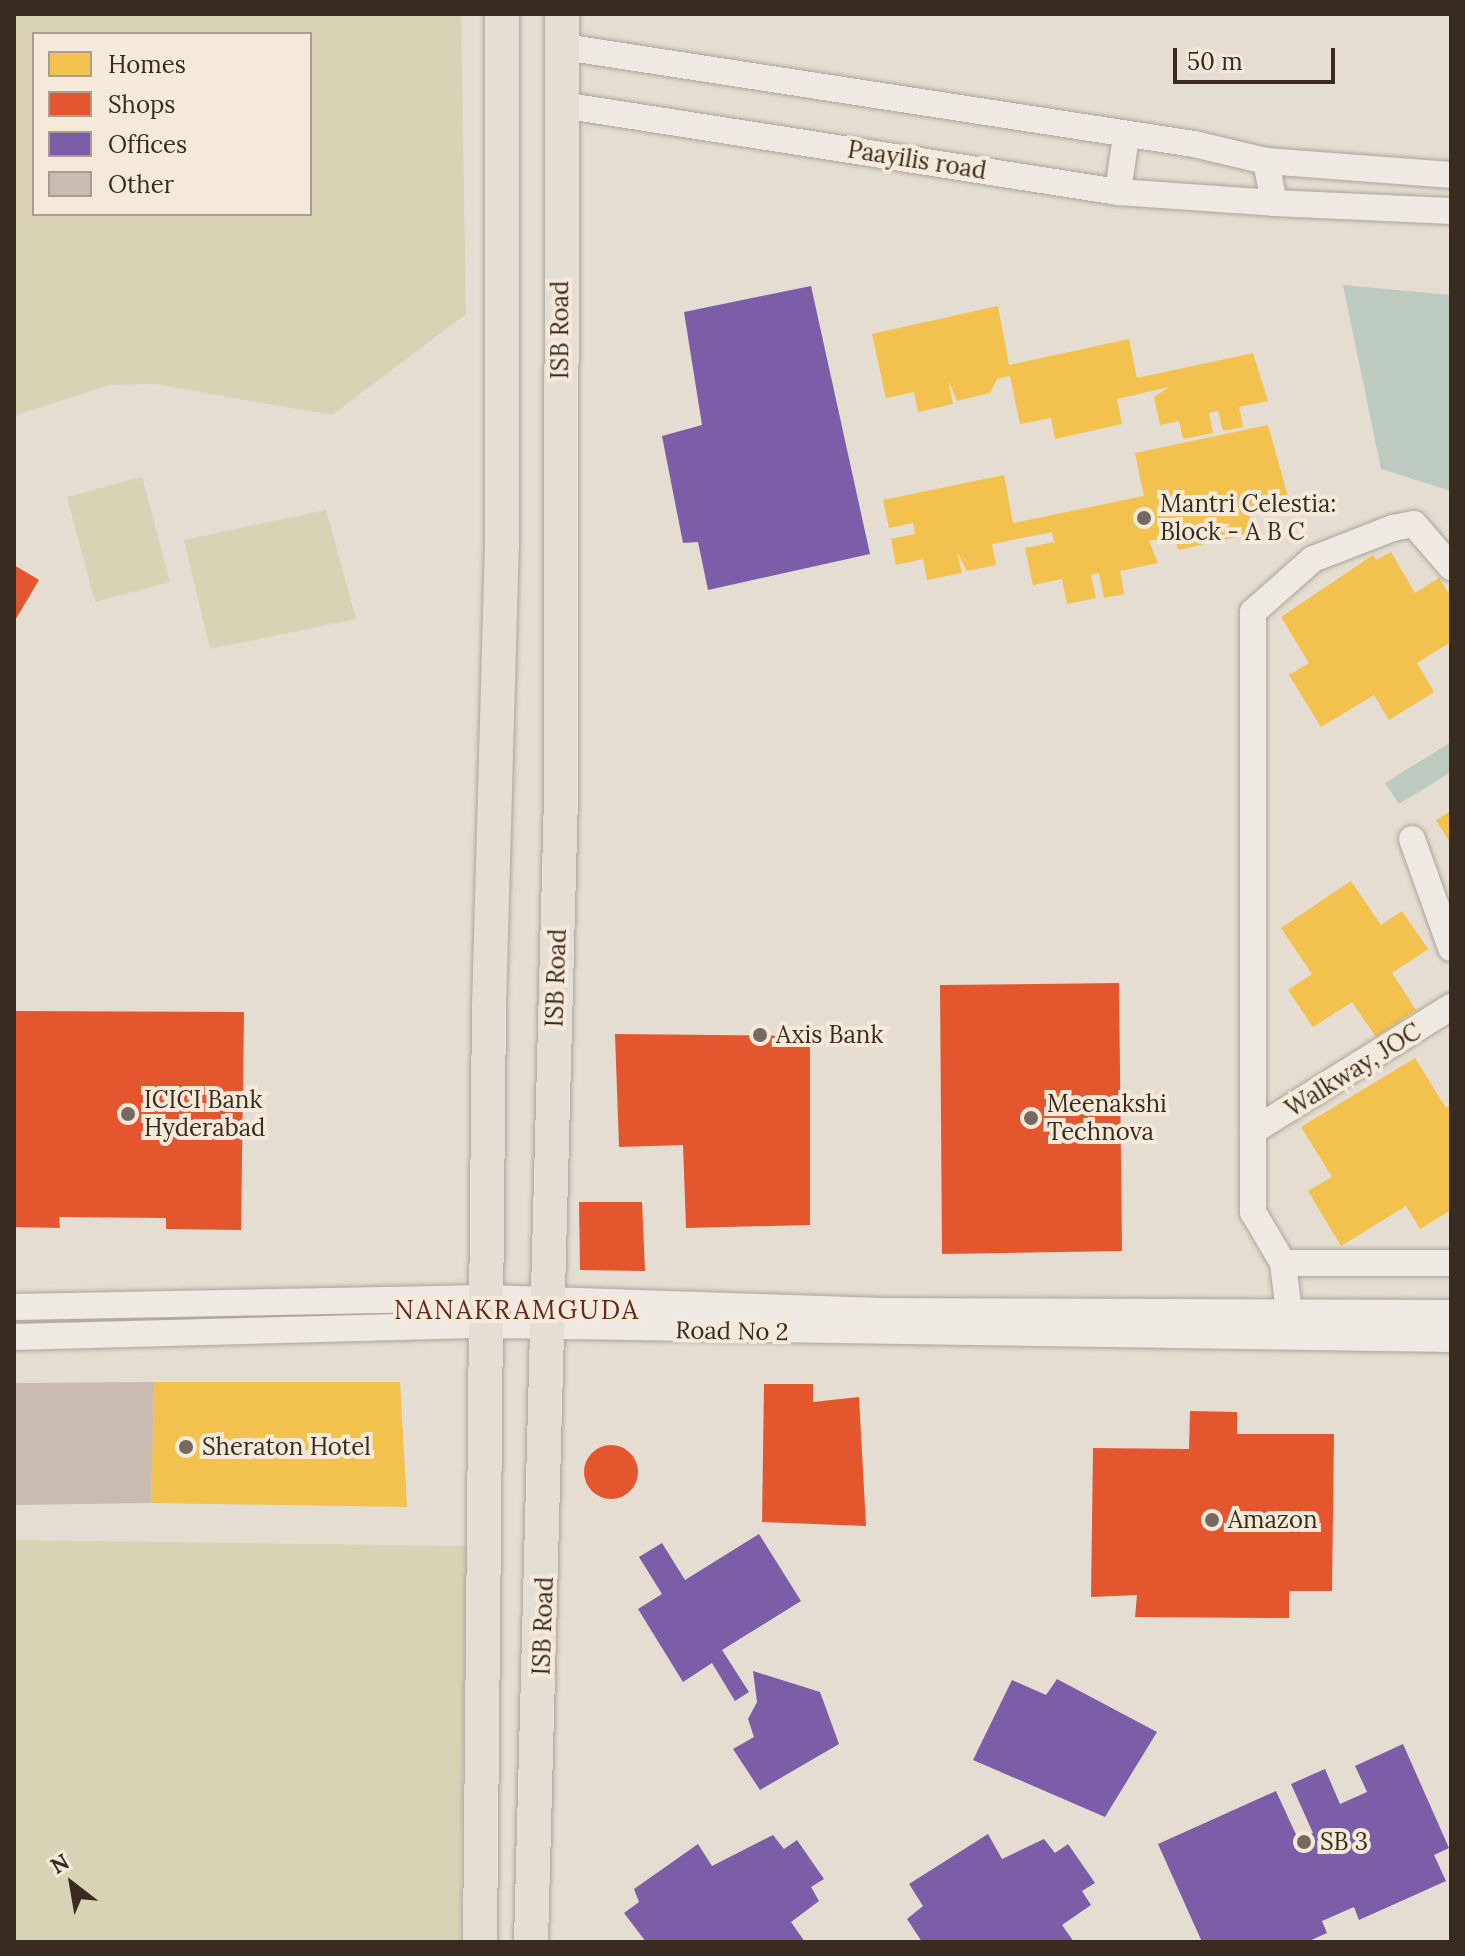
<!DOCTYPE html>
<html>
<head>
<meta charset="utf-8">
<style>
  body { margin:0 }
  #map { position:relative; width:1465px; height:1956px; overflow:hidden; background:#e5ddd1; font-family:Lora,serif }
  div>[style] { position:absolute }
  .green>* { inset:0; background:#d7d3b4 }
  .water>* { inset:0; background:#bccac0 }
  .homes>* { inset:0; background:#f2c14e }
  .shops>* { inset:0; background:#e4572e }
  .round { border-radius:50% }
  .offices>* { inset:0; background:#7b5ea7 }
  .building>* { inset:0; background:#c9bbb2 }
  .roads { filter:drop-shadow(0 0 2px #aba39a) drop-shadow(0 0 2px #aba39a) }
  .minor>* { height:26px; margin:-13px; padding:0 13px; transform-origin:13px; border-radius:13px; background:#eee9e3 }
  .major>* { height:34px; margin:-17px; padding:0 17px; transform-origin:17px; border-radius:17px; background:#e5ded4 }
  .dots>* { width:22px; height:22px; translate:-50% -50%; box-sizing:border-box; border:4px solid #f5e9d9; border-radius:50% }
  span { translate:-50% -50%; white-space:nowrap; text-align:center; line-height:1.15; -webkit-text-stroke:8px #f5e9d9; paint-order:stroke }
  .street-label { font-size:24px; color:#3a2b21 }
  .poi-label { font-size:24px; color:#3a2b21 }
  .left { translate:0 -50%; text-align:left }
  .neighbourhood-label { font-size:26px; color:#652923; letter-spacing:2px }
  .frame { position:absolute; inset:0; border:16px solid #3a2b21; pointer-events:none }
  .legend { position:absolute; left:32px; top:32px; width:280px; height:184px; box-sizing:border-box; background:#f5e9d9; border:2px solid #aa9d8f; margin:0; padding:10px 14px; list-style:none; font-size:24px; color:#3a2b21 }
  .legend li { display:flex; align-items:center; gap:16px; height:40px }
  .legend b { width:40px; border:2px solid #aa9d8f }
  .north { position:absolute; left:32px; top:1844px; width:80px; height:80px; -webkit-text-stroke:6px #f5e9d9; paint-order:stroke; rotate:329deg; font-size:22px; font-weight:700; line-height:32px; text-align:center; color:#3a2b21 }
  .north::after { content:''; display:block; margin:auto; width:28px; height:36px; background:#3a2b21; clip-path:polygon(50% 0,100% 100%,50% 72%,0 100%) }
  .scale { position:absolute; left:1173px; top:48px; width:162px; height:36px; box-sizing:border-box; border:4px solid #3a2b21; border-top:0; padding-left:10px; font-size:24px; line-height:28px; white-space:nowrap; color:#3a2b21; -webkit-text-stroke:6px #f5e9d9; paint-order:stroke }
</style>
</head>
<body>
<div id="map">
  <div class="green">
    <div style="clip-path:polygon(evenodd,14px 14px,461px 14px,466px 314px,332px 415px,155px 384px,109px 385px,14px 416px,14px 14px,34px 34px,310px 34px,310px 214px,34px 214px,34px 34px)"></div>
    <div style="clip-path:polygon(142px 477px,170px 582px,95px 602px,67px 497px)"></div>
    <div style="clip-path:polygon(326px 510px,356px 619px,210px 649px,184px 540px)"></div>
    <div style="clip-path:polygon(14px 1540px,466px 1546px,460px 1942px,14px 1942px)"></div>
  </div>
  <div class="water">
    <div style="clip-path:polygon(1343px 285px,1451px 295px,1451px 491px,1381px 469px)"></div>
    <div style="clip-path:polygon(1451px 742px,1451px 772px,1399px 804px,1385px 783px)"></div>
  </div>
  <div class="homes">
    <div style="clip-path:polygon(998px 306px,1009px 365px,1129px 339px,1137px 378px,1253px 353px,1268px 401px,1239px 407px,1243px 427px,1223px 431px,1218px 411px,1209px 413px,1213px 433px,1183px 439px,1179px 421px,1160px 425px,1154px 397px,1169px 387px,1117px 399px,1122px 424px,1055px 439px,1051px 418px,1020px 424px,1010px 376px,997px 379px,990px 393px,957px 401px,948px 380px,953px 404px,918px 412px,914px 392px,886px 398px,872px 334px)"></div>
    <div style="clip-path:polygon(1268px 425px,1290px 504px,1249px 512px,1253px 533px,1178px 550px,1174px 535px,1149px 541px,1158px 563px,1120px 571px,1124px 594px,1104px 598px,1099px 573px,1091px 575px,1096px 598px,1067px 604px,1062px 579px,1033px 585px,1025px 548px,1054px 542px,1052px 532px,992px 544px,996px 565px,967px 571px,957px 552px,962px 573px,927px 580px,923px 559px,896px 565px,891px 539px,915px 534px,913px 523px,889px 528px,883px 500px,1004px 475px,1013px 523px,1144px 496px,1135px 453px)"></div>
    <div style="clip-path:polygon(1391px 552px,1415px 593px,1439px 578px,1451px 597px,1451px 642px,1417px 663px,1434px 692px,1389px 720px,1374px 695px,1321px 727px,1289px 675px,1309px 663px,1281px 617px,1373px 555px,1376px 560px)"></div>
    <div style="clip-path:polygon(1451px 811px,1451px 844px,1436px 820px)"></div>
    <div style="clip-path:polygon(1351px 881px,1381px 925px,1402px 911px,1428px 949px,1392px 973px,1416px 1010px,1376px 1037px,1352px 1002px,1313px 1027px,1288px 990px,1312px 974px,1281px 928px)"></div>
    <div style="clip-path:polygon(1415px 1058px,1446px 1108px,1451px 1105px,1451px 1210px,1420px 1229px,1406px 1206px,1341px 1246px,1308px 1191px,1332px 1177px,1301px 1127px)"></div>
    <div style="clip-path:polygon(154px 1382px,400px 1382px,407px 1507px,151px 1503px)"></div>
  </div>
  <div class="shops">
    <div style="clip-path:polygon(14px 565px,39px 580px,14px 622px)"></div>
    <div style="clip-path:polygon(1119px 983px,1122px 1251px,942px 1254px,940px 985px)"></div>
    <div style="clip-path:polygon(14px 1011px,244px 1012px,241px 1230px,166px 1229px,166px 1218px,59px 1217px,60px 1228px,14px 1227px)"></div>
    <div style="clip-path:polygon(615px 1034px,810px 1036px,810px 1225px,686px 1228px,683px 1145px,619px 1147px)"></div>
    <div style="clip-path:polygon(579px 1202px,642px 1202px,645px 1271px,580px 1270px)"></div>
    <div style="clip-path:polygon(764px 1384px,813px 1384px,813px 1402px,859px 1397px,866px 1526px,762px 1522px)"></div>
    <div style="clip-path:polygon(1190px 1411px,1237px 1412px,1237px 1434px,1334px 1434px,1332px 1591px,1289px 1591px,1289px 1618px,1135px 1617px,1137px 1595px,1091px 1597px,1093px 1448px,1189px 1449px)"></div>
    <div class="round" style="left:584px;top:1445px;width:54px;height:54px"></div>
  </div>
  <div class="offices">
    <div style="clip-path:polygon(811px 286px,870px 554px,708px 590px,698px 542px,683px 543px,662px 436px,702px 425px,684px 312px)"></div>
    <div style="clip-path:polygon(759px 1534px,801px 1601px,722px 1650px,749px 1692px,735px 1701px,712px 1663px,683px 1682px,638px 1609px,662px 1594px,639px 1557px,662px 1543px,685px 1580px)"></div>
    <div style="clip-path:polygon(753px 1671px,820px 1692px,839px 1744px,760px 1790px,733px 1749px,754px 1737px,748px 1719px,757px 1702px)"></div>
    <div style="clip-path:polygon(1057px 1679px,1157px 1732px,1105px 1817px,973px 1760px,1012px 1680px,1046px 1695px)"></div>
    <div style="clip-path:polygon(1403px 1744px,1449px 1848px,1434px 1855px,1446px 1881px,1359px 1920px,1354px 1907px,1322px 1921px,1327px 1933px,1307px 1942px,1202px 1942px,1158px 1844px,1276px 1791px,1298px 1839px,1313px 1833px,1291px 1784px,1325px 1769px,1340px 1804px,1367px 1792px,1355px 1766px)"></div>
    <div style="clip-path:polygon(988px 1834px,1002px 1859px,1044px 1839px,1055px 1853px,1068px 1844px,1095px 1883px,1082px 1891px,1091px 1905px,1062px 1925px,1074px 1942px,922px 1942px,907px 1919px,923px 1906px,909px 1884px)"></div>
    <div style="clip-path:polygon(773px 1835px,784px 1849px,797px 1840px,824px 1879px,811px 1887px,819px 1901px,791px 1922px,805px 1942px,646px 1942px,624px 1913px,639px 1902px,634px 1889px,698px 1844px,712px 1866px)"></div>
  </div>
  <div class="building">
    <div style="clip-path:polygon(154px 1382px,151px 1503px,14px 1505px,14px 1383px)"></div>
  </div>
  <div class="roads">
    <div class="minor">
      <div style="left:562px;top:105px;width:563px;rotate:8.89deg"></div>
      <div style="left:1118px;top:192px;width:156px;rotate:4deg"></div>
      <div style="left:1274px;top:203px;width:43px;rotate:-100.8deg"></div>
      <div style="left:1266px;top:161px;width:74px;rotate:-166.7deg"></div>
      <div style="left:1194px;top:144px;width:637px;rotate:-171.25deg"></div>
      <div style="left:1266px;top:161px;width:186px;rotate:4.3deg"></div>
      <div style="left:1118px;top:192px;width:57px;rotate:-81.9deg"></div>
      <div style="left:1274px;top:203px;width:177px;rotate:2.6deg"></div>
      <div style="left:1412px;top:839px;width:116px;rotate:70.3deg"></div>
      <div style="left:1253px;top:1131px;width:234px;rotate:-32.1deg"></div>
      <div style="left:1283px;top:1263px;width:168px"></div>
      <div style="left:14px;top:1307px;width:473px;rotate:-1.1deg"></div>
      <div style="left:487px;top:1298px;width:395px;rotate:1.9deg"></div>
      <div style="left:882px;top:1311px;width:569px;rotate:0.2deg"></div>
      <div style="left:1289px;top:1312px;width:49px;rotate:-97deg"></div>
      <div style="left:1283px;top:1263px;width:59px;rotate:-120.5deg"></div>
      <div style="left:1253px;top:1212px;width:600px;rotate:-90deg"></div>
      <div style="left:1253px;top:612px;width:80px;rotate:-41.5deg"></div>
      <div style="left:1313px;top:559px;width:86px;rotate:-21.2deg"></div>
      <div style="left:1393px;top:528px;width:21px;rotate:-11deg"></div>
      <div style="left:1414px;top:524px;width:57px;rotate:49.3deg"></div>
      <div style="left:14px;top:1337px;width:472px;rotate:-1.5deg"></div>
      <div style="left:486px;top:1325px;width:965px;rotate:0.83deg"></div>
    </div>
    <div class="major">
      <div style="left:480px;top:1942px;width:936px;rotate:-89.45deg"></div>
      <div style="left:489px;top:1006px;width:461px;rotate:-88.4deg"></div>
      <div style="left:502px;top:545px;width:531px;rotate:-90deg"></div>
      <div style="left:531px;top:1942px;width:1149px;rotate:-88.5deg"></div>
      <div style="left:561px;top:793px;width:779px;rotate:-89.93deg"></div>
    </div>
  </div>
  <div class="dots">
    <div style="left:1144px;top:518px;background:#76695f"></div>
    <div style="left:760px;top:1035px;background:#76695f"></div>
    <div style="left:128px;top:1114px;background:#76695f"></div>
    <div style="left:1031px;top:1118px;background:#76695f"></div>
    <div style="left:186px;top:1447px;background:#76695f"></div>
    <div style="left:1212px;top:1520px;background:#76695f"></div>
    <div style="left:1304px;top:1842px;background:#76695f"></div>
  </div>
  <div class="street-label">
    <span style="left:917px;top:160px;rotate:9deg">Paayilis road</span>
    <span style="left:560px;top:330px;rotate:-90deg">ISB Road</span>
    <span style="left:556px;top:978px;rotate:-88deg">ISB Road</span>
    <span style="left:1353px;top:1070px;rotate:-32deg">Walkway, JOC</span>
    <span style="left:732px;top:1331px;rotate:1deg">Road No 2</span>
    <span style="left:543px;top:1626px;rotate:-88deg">ISB Road</span>
  </div>
  <div class="poi-label">
    <span class="left" style="left:1160px;top:518px">Mantri Celestia:<br>Block - A B C</span>
    <span class="left" style="left:776px;top:1035px">Axis Bank</span>
    <span class="left" style="left:144px;top:1114px">ICICI Bank<br>Hyderabad</span>
    <span class="left" style="left:1047px;top:1118px">Meenakshi<br>Technova</span>
    <span class="left" style="left:202px;top:1447px">Sheraton Hotel</span>
    <span class="left" style="left:1228px;top:1520px">Amazon</span>
    <span class="left" style="left:1320px;top:1842px">SB 3</span>
  </div>
  <div class="neighbourhood-label">
    <span style="left:517px;top:1310px">NANAKRAMGUDA</span>
  </div>
  <div class="frame"></div>
  <ul class="legend">
  <li><b style="height:22px;background:#f2c14e"></b>Homes</li>
  <li><b style="height:22px;background:#e4572e"></b>Shops</li>
  <li><b style="height:22px;background:#7b5ea7"></b>Offices</li>
  <li><b style="height:22px;background:#c9bbb2"></b>Other</li>
  </ul>
  <div class="north">N</div>
  <div class="scale">50 m</div>
</div>
</body>
</html>
